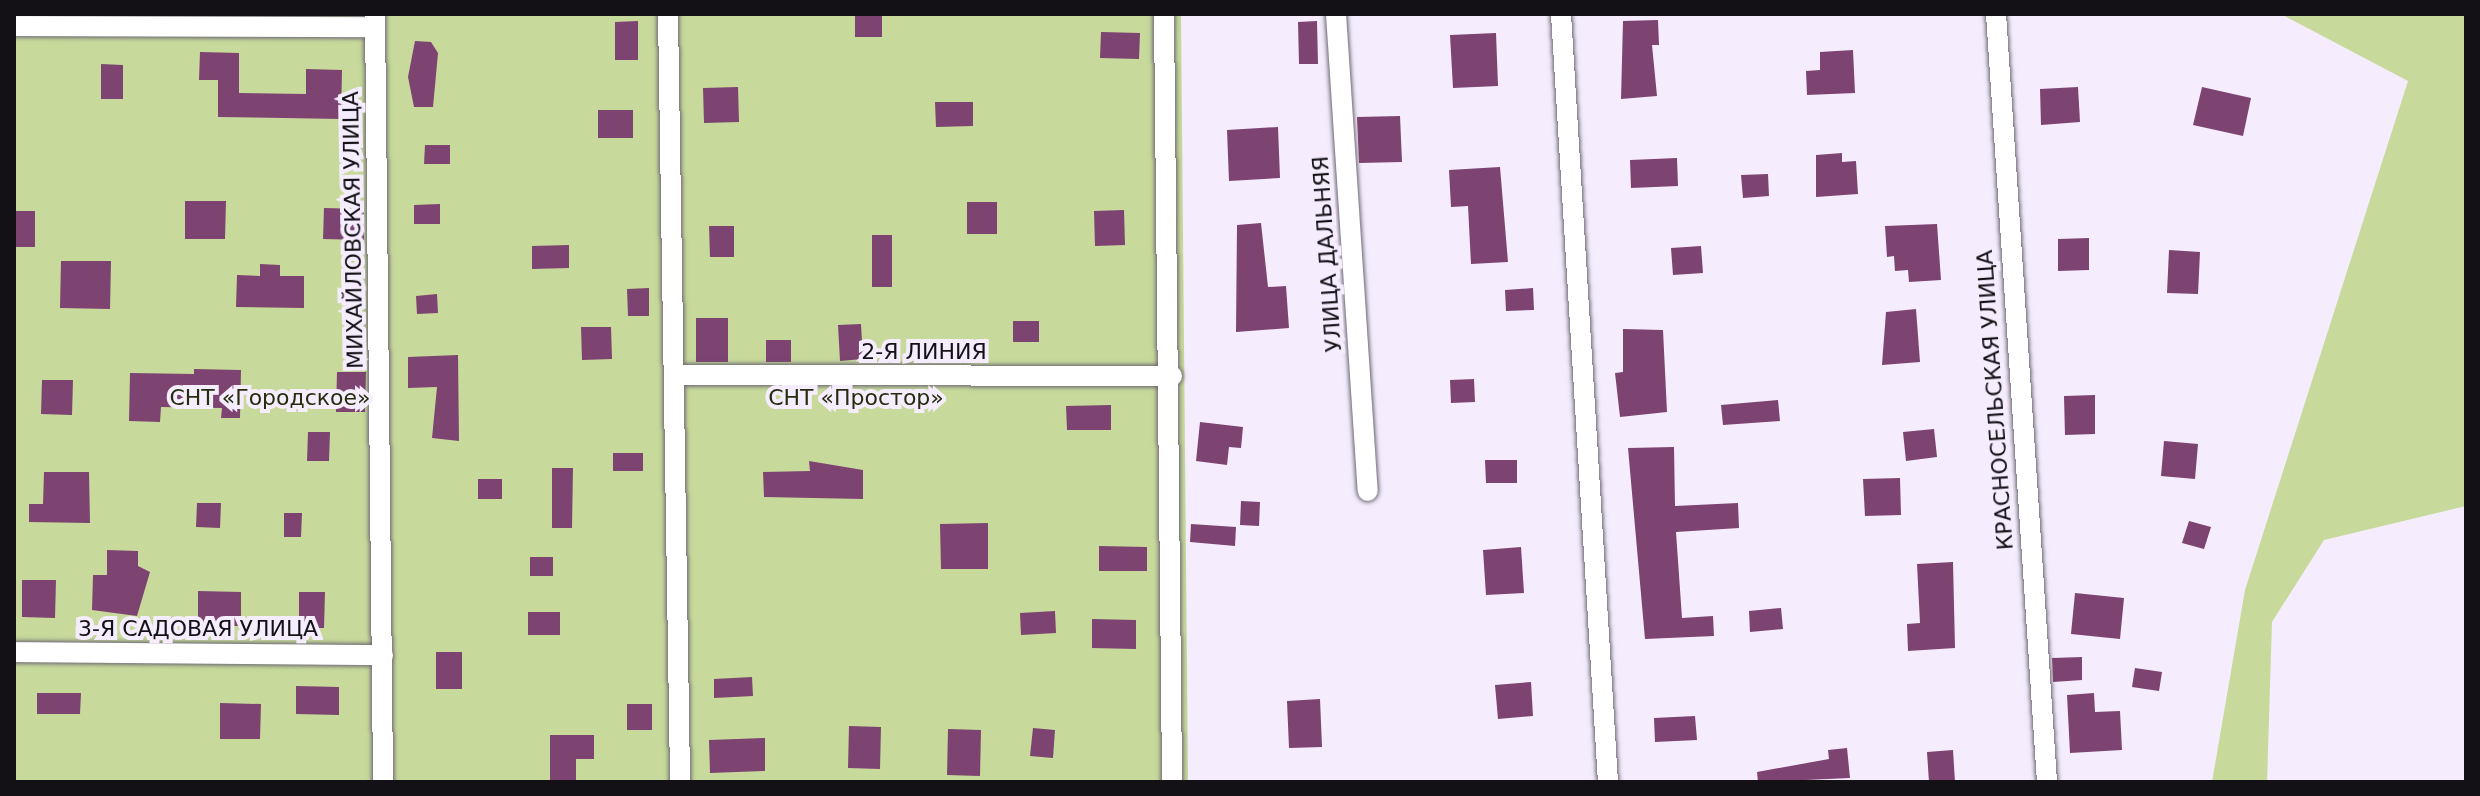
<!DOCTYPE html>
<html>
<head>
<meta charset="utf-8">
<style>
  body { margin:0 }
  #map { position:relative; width:2480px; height:796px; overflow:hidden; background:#f5edfd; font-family:"DejaVu Sans",sans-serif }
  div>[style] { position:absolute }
  .green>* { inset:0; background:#c7da9b }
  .building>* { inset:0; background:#7d4371 }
  .roads { filter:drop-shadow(0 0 2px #6e6875) drop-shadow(0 0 2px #6e6875) }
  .street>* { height:20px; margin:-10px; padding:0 10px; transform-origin:10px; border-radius:10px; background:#fff }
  span { translate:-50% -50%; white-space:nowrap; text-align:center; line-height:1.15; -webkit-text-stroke:8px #f5edfd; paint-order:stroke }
  .street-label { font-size:22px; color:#131016 }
  .park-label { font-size:22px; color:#252d0d }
  .frame { position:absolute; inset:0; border:16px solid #131016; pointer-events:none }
</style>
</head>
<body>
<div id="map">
  <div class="green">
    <div style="clip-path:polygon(14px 14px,1181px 14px,1188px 782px,14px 782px)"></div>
    <div style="clip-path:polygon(2281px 14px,2466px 14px,2466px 506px,2324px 540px,2272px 622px,2267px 782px,2212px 782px,2245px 590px,2408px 81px)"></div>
  </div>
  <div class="building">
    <div style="clip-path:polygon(855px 14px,882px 14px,882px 37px,855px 37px)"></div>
    <div style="clip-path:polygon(1658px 20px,1659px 45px,1652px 45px,1657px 96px,1621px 99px,1623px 21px)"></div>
    <div style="clip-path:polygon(638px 21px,638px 60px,615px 60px,615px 22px)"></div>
    <div style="clip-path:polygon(1317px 21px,1318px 64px,1299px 64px,1298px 22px)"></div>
    <div style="clip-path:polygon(1101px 32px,1140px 33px,1139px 59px,1100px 58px)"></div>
    <div style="clip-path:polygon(1496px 33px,1498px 86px,1453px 88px,1450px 35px)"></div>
    <div style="clip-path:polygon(415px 41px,431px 42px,438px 53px,433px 107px,414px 107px,408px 77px)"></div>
    <div style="clip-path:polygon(1853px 50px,1855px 93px,1807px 95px,1806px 71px,1820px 70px,1820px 52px)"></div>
    <div style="clip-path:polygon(200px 52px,239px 53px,239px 93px,306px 94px,306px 69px,342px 70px,341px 119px,218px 117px,218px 80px,199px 80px)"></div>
    <div style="clip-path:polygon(101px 64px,123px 65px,123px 99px,101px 99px)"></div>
    <div style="clip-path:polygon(738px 87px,739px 122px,704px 123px,703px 88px)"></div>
    <div style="clip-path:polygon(2078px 87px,2080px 122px,2041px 125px,2040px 89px)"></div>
    <div style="clip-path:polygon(2202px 87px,2251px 98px,2243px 136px,2193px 125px)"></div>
    <div style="clip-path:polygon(935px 102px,973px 102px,973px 126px,936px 127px)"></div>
    <div style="clip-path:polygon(598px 110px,633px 110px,633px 138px,598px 138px)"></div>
    <div style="clip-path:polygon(1400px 116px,1402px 162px,1359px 163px,1357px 117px)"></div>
    <div style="clip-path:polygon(1278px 127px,1280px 178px,1229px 181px,1227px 130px)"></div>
    <div style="clip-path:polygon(425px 145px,450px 145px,450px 164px,424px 164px)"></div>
    <div style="clip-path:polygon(1842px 153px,1842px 162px,1856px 161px,1858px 194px,1816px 197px,1816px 155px)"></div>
    <div style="clip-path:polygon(1677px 158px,1678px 186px,1631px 188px,1630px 160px)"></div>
    <div style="clip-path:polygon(1500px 167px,1508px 262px,1471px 264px,1468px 206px,1451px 207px,1449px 170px)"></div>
    <div style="clip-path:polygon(1768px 174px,1769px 196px,1743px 198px,1741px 175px)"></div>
    <div style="clip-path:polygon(185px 201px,226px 201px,225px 239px,185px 239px)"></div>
    <div style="clip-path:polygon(967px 202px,997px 202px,997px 234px,967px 234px)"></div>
    <div style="clip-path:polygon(440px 204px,440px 224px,414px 224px,414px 205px)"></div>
    <div style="clip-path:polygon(324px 208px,364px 209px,364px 240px,323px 239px)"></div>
    <div style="clip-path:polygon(1124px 210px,1125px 245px,1095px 246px,1094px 211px)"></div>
    <div style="clip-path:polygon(14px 211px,35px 211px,35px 247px,14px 247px)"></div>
    <div style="clip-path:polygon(1261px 223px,1268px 287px,1286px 286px,1289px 328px,1236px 332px,1237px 225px)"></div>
    <div style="clip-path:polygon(1937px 224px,1941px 280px,1909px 282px,1908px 270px,1895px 271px,1894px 256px,1887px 257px,1885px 226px)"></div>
    <div style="clip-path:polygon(709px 226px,734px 226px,734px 257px,710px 257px)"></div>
    <div style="clip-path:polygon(872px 235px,892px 235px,892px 287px,872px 287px)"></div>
    <div style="clip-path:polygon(2089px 238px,2089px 270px,2058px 271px,2058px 239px)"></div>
    <div style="clip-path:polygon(569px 245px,569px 268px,532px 269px,532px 246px)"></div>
    <div style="clip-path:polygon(1701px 246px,1703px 273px,1673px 275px,1671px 248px)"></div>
    <div style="clip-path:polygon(2169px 250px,2200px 252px,2198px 294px,2167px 293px)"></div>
    <div style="clip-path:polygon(61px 261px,111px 261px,110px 309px,60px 308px)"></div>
    <div style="clip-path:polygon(260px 264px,280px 265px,280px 276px,304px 276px,304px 308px,236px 307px,237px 275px,260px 276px)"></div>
    <div style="clip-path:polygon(649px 288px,649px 316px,628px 316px,627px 289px)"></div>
    <div style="clip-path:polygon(1533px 288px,1534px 310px,1506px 311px,1505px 290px)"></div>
    <div style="clip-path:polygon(437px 294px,438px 313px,417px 314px,416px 296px)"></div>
    <div style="clip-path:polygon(1916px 309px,1920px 362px,1882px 365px,1886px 312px)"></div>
    <div style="clip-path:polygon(696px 318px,728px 318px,728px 362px,696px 362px)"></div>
    <div style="clip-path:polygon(1013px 321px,1039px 321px,1039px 342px,1013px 342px)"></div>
    <div style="clip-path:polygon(861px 324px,863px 359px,840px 361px,838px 325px)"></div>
    <div style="clip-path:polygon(581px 327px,611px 327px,612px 359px,582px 360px)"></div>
    <div style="clip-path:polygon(1623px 329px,1663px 330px,1667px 412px,1620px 417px,1615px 373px,1623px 372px)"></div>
    <div style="clip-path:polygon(766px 340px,791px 340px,791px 362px,766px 362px)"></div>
    <div style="clip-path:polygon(458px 355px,459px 441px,432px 438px,437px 387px,408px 388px,408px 357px)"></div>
    <div style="clip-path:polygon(194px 369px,241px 370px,240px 418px,221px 418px,222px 408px,161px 407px,160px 422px,129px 421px,130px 373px,194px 374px)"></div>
    <div style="clip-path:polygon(337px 372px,366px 372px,365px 412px,336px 412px)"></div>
    <div style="clip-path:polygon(1474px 379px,1475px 402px,1451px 403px,1450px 380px)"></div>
    <div style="clip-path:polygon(42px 380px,73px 380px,72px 415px,41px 414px)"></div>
    <div style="clip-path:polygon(2095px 395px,2095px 434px,2065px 435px,2064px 396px)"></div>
    <div style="clip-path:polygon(1778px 400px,1780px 421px,1723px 425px,1721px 405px)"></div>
    <div style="clip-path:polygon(1111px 405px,1111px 430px,1067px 430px,1066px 406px)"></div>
    <div style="clip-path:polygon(1200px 422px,1243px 427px,1241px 448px,1229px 447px,1227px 465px,1196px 461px)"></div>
    <div style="clip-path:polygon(1934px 429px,1937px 457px,1906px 461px,1903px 432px)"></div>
    <div style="clip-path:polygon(308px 432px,330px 432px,329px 461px,307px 461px)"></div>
    <div style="clip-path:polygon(2164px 441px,2198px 444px,2195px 479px,2161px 476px)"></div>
    <div style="clip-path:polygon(1674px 447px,1675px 506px,1738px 503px,1739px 528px,1676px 532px,1682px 618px,1713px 616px,1714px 636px,1645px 639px,1628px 448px)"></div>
    <div style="clip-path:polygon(613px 453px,643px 453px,643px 471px,613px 471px)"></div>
    <div style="clip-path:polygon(1485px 460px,1517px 460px,1517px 483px,1486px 483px)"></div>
    <div style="clip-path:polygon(809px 461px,863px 470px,863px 499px,764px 497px,763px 472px,810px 471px)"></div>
    <div style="clip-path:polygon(552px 468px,573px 468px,572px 528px,552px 528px)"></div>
    <div style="clip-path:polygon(44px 472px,89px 472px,90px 523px,29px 522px,29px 504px,43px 504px)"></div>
    <div style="clip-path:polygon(1900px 478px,1901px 515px,1865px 516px,1863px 479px)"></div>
    <div style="clip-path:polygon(478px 479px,502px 479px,502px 499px,478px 499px)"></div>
    <div style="clip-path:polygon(1241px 501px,1260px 502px,1259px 526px,1240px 525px)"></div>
    <div style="clip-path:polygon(197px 503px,221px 503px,220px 528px,196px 527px)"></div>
    <div style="clip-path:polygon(284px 513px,302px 513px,301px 537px,284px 537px)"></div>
    <div style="clip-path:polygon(2189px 521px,2211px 527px,2204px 549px,2182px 543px)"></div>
    <div style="clip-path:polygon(988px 523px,988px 569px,941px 569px,940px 524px)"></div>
    <div style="clip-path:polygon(1191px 524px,1236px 527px,1235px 546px,1190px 542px)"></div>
    <div style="clip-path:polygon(1099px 546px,1147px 547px,1147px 571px,1099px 571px)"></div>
    <div style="clip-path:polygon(1521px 547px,1524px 593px,1486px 595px,1483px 550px)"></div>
    <div style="clip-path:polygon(107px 550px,138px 551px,138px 566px,150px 572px,137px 616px,92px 610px,93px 575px,107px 575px)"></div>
    <div style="clip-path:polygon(530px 557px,553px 557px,553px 576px,530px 576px)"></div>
    <div style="clip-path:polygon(1953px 562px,1955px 648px,1908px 651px,1907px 624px,1920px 623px,1917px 564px)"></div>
    <div style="clip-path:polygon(22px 580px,56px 580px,55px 618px,22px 617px)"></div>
    <div style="clip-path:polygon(198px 591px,241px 592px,241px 626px,198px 626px)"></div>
    <div style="clip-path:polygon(299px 592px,325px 592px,324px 628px,299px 628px)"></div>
    <div style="clip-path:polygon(2075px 593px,2124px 598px,2120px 639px,2071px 634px)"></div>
    <div style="clip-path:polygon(1781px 608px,1783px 629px,1750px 632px,1749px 611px)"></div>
    <div style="clip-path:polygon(1055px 611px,1056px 633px,1021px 635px,1020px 613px)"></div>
    <div style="clip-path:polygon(528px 612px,560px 612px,560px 635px,528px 635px)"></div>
    <div style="clip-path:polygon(1092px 619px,1136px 620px,1136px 649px,1092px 648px)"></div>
    <div style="clip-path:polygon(436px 652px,462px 652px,462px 689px,436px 689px)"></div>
    <div style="clip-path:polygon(2082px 657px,2082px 680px,2053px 682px,2052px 658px)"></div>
    <div style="clip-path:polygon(2135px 668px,2162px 672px,2159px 691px,2132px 687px)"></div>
    <div style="clip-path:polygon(752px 677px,753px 696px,714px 698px,714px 679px)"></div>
    <div style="clip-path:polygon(1531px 682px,1533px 716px,1498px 719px,1495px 685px)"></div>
    <div style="clip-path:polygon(296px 686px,339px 687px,339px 715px,296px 714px)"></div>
    <div style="clip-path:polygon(37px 693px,81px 693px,80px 714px,37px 714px)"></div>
    <div style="clip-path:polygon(2094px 693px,2095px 712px,2120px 711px,2122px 750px,2070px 753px,2067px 695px)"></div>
    <div style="clip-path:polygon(1320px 699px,1322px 747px,1289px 748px,1287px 701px)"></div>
    <div style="clip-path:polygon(220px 703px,261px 704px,260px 739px,220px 739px)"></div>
    <div style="clip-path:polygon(627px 704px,652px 704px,652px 730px,627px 730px)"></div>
    <div style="clip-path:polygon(1695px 716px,1697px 740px,1655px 742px,1654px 718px)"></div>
    <div style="clip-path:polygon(849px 726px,881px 727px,880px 769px,848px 768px)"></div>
    <div style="clip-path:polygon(1033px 728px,1055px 730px,1053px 758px,1030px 756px)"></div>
    <div style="clip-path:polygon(948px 729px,981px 730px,980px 776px,947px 775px)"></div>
    <div style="clip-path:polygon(550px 735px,594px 735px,594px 759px,576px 759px,576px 782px,550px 782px)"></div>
    <div style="clip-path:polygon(765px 738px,765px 771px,710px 773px,709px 740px)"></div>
    <div style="clip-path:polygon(1847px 748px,1850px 778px,1758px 782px,1757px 772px,1829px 759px,1828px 750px)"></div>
    <div style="clip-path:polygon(1953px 750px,1955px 782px,1929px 782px,1927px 752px)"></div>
  </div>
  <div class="roads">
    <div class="street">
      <div style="left:375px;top:14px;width:768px;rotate:89.4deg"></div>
      <div style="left:668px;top:14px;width:768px;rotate:89.1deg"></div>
      <div style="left:1164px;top:14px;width:768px;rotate:89.4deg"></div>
      <div style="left:1336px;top:14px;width:478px;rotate:86.2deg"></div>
      <div style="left:1561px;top:14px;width:769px;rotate:86.5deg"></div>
      <div style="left:1996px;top:14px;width:770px;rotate:86.2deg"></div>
      <div style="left:14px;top:26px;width:361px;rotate:0.2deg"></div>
      <div style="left:676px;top:375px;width:496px;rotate:0.1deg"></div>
      <div style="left:14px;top:652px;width:369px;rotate:0.5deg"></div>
    </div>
  </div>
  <div class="street-label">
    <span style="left:353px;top:230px;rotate:-91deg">МИХАЙЛОВСКАЯ УЛИЦА</span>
    <span style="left:1327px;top:254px;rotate:-94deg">УЛИЦА ДАЛЬНЯЯ</span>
    <span style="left:924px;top:352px">2-Я ЛИНИЯ</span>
    <span style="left:1995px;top:400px;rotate:-94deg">КРАСНОСЕЛЬСКАЯ УЛИЦА</span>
    <span style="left:198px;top:629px">3-Я САДОВАЯ УЛИЦА</span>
  </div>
  <div class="park-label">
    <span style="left:270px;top:398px">СНТ «Городское»</span>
    <span style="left:856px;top:398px">СНТ «Простор»</span>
  </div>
  <div class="frame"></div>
</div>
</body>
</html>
